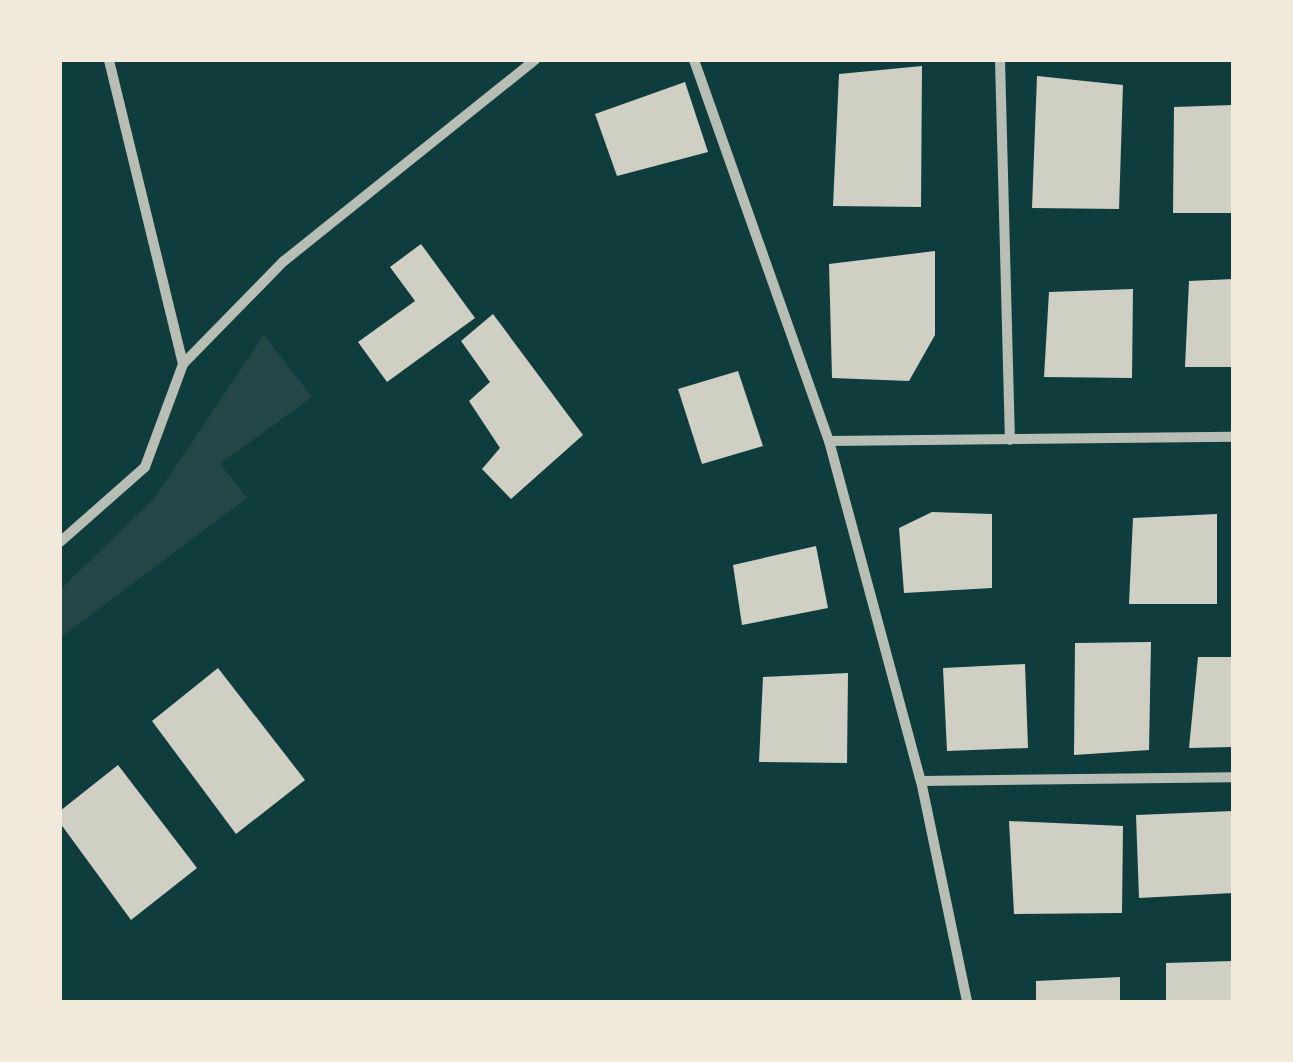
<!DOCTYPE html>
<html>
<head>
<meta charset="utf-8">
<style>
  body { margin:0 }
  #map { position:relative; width:1293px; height:1062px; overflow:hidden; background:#0f3d3e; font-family:Arial,sans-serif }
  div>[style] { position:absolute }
  .green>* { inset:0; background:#244646 }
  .building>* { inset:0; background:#cfcfc3 }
  .minor>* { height:10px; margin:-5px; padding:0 5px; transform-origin:5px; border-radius:5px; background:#b8beb3 }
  span { translate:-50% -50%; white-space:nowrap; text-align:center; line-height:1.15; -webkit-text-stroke:10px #f1e9da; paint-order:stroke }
  .frame { position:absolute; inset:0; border:62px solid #f1e9da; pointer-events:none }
</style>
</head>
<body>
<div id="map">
  <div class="green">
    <div style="clip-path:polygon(264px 335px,312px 397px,220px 464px,247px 498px,60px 638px,60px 590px,156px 496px)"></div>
  </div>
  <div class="building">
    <div style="clip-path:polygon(922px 66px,921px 207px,833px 206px,839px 74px)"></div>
    <div style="clip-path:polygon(1037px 76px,1123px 85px,1119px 209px,1032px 208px)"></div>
    <div style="clip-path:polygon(685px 82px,708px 152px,617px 176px,595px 114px)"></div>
    <div style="clip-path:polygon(1233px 105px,1233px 213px,1173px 213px,1174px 107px)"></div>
    <div style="clip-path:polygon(421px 244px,475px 318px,387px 382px,358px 342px,415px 301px,390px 267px)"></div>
    <div style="clip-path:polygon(935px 251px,935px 335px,909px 381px,832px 378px,829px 264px)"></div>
    <div style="clip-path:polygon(1233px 279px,1233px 367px,1185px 367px,1189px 281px)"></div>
    <div style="clip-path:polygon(1133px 289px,1132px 378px,1044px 377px,1049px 292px)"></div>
    <div style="clip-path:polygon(493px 314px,583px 435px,511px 499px,482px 469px,500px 448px,469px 401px,490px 382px,461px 341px)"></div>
    <div style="clip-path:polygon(738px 371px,763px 446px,702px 464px,678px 389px)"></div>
    <div style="clip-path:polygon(932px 512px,992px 514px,992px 588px,904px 593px,899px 528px)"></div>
    <div style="clip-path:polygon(1217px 514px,1217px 604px,1129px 604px,1133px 518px)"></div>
    <div style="clip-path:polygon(816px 546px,828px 608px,742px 625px,733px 565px)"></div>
    <div style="clip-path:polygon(1151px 642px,1149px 750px,1074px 755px,1075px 643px)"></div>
    <div style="clip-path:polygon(1198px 657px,1233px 657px,1233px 747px,1189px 748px)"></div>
    <div style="clip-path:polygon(1025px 664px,1028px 748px,947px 751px,943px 668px)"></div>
    <div style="clip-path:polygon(218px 668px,305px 780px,236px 834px,152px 721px)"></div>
    <div style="clip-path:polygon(848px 673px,847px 763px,759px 762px,763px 677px)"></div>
    <div style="clip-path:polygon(118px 765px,197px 868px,131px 920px,60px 823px,60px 811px)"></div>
    <div style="clip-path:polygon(1233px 811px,1233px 893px,1139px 898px,1136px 815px)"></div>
    <div style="clip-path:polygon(1009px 821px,1123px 826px,1122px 913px,1014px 914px)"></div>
    <div style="clip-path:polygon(1233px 961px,1233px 1002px,1166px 1002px,1166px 963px)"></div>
    <div style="clip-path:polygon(1120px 977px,1120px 1002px,1036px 1002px,1036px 981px)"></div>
  </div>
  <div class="minor">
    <div style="left:694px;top:60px;width:404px;rotate:70.5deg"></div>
    <div style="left:829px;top:441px;width:352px;rotate:74.9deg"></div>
    <div style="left:921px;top:781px;width:226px;rotate:78.2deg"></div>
    <div style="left:1000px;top:60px;width:380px;rotate:88.5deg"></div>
    <div style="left:183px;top:364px;width:144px;rotate:-45.6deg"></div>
    <div style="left:284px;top:261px;width:322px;rotate:-38.7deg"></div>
    <div style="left:829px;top:441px;width:404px;rotate:-0.6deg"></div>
    <div style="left:60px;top:542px;width:113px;rotate:-41.4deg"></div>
    <div style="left:145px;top:467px;width:110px;rotate:-69.7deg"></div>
    <div style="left:183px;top:364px;width:313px;rotate:-103.7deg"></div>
    <div style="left:921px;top:781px;width:312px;rotate:-0.7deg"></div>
  </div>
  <div class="frame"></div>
</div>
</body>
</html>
